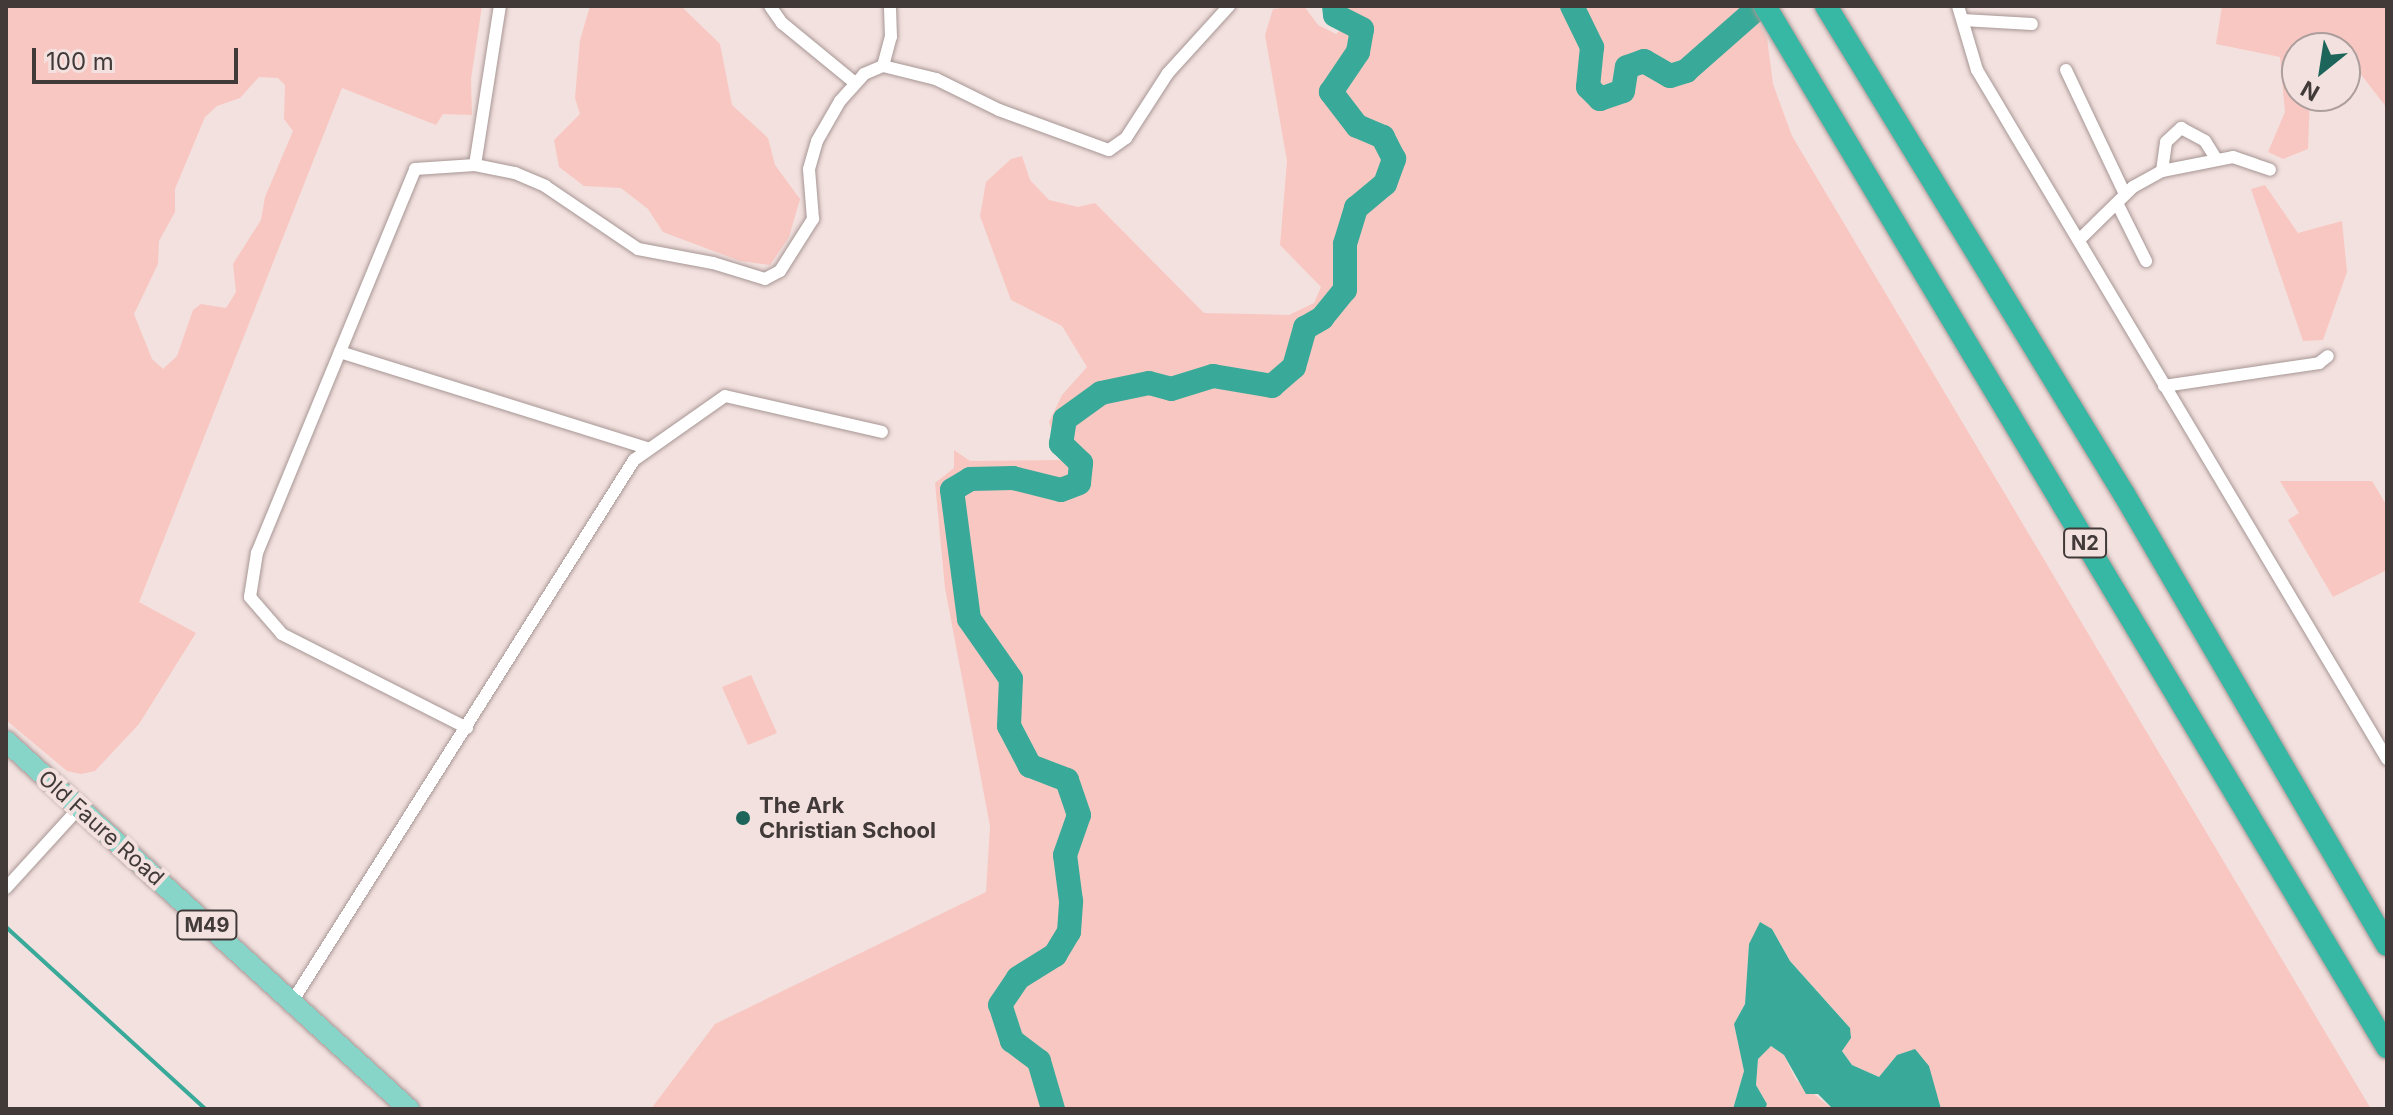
<!DOCTYPE html>
<html>
<head>
<meta charset="utf-8">
<style>
  body { margin:0 }
  #map { position:relative; width:2393px; height:1115px; overflow:hidden; background:#f3e1df; font-family:Inter,sans-serif }
  div>[style] { position:absolute }
  .green>* { inset:0; background:#f8c7c1 }
  .water>* { inset:0; background:#39aa99 }
  .stream>* { height:4px; margin:-2px; padding:0 2px; transform-origin:2px; border-radius:2px; background:#39aa99 }
  .river>* { height:24px; margin:-12px; padding:0 12px; transform-origin:12px; border-radius:12px; background:#39aa99 }
  .roads { filter:drop-shadow(0 0 2px #a69694) drop-shadow(0 0 2px #a69694) }
  .street>* { height:12px; margin:-6px; padding:0 6px; transform-origin:6px; border-radius:6px; background:#fff }
  .primary>* { height:20px; margin:-10px; padding:0 10px; transform-origin:10px; border-radius:10px; background:#87d4c9 }
  .highway>* { height:22px; margin:-11px; padding:0 11px; transform-origin:11px; border-radius:11px; background:#37b8a5 }
  .dots>* { width:22px; height:22px; translate:-50% -50%; box-sizing:border-box; border:4px solid #f3e1df; border-radius:50% }
  span { translate:-50% -50%; white-space:nowrap; text-align:center; line-height:1.15; -webkit-text-stroke:8px #f3e1df; paint-order:stroke }
  .shield-label span { padding:2px 6px; background:#f3e1df; border:2px solid; border-radius:6px; -webkit-text-stroke-width:0 }
  .shield-label { font-size:20px; color:#413a39; font-weight:700 }
  .poi-label { font-size:22px; color:#413a39; font-weight:700 }
  .left { translate:0 -50%; text-align:left }
  .street-label { font-size:22px; color:#413a39 }
  .frame { position:absolute; inset:0; border:8px solid #413a39; pointer-events:none }
  .north { position:absolute; left:2281px; top:32px; width:80px; height:80px; box-sizing:border-box; background:#f3e1df; border:2px solid #ac9e9d; border-radius:50%; rotate:210deg; font-size:22px; font-weight:700; line-height:32px; text-align:center; color:#413a39 }
  .north::after { content:''; display:block; margin:auto; width:28px; height:36px; background:#1d655a; clip-path:polygon(50% 0,100% 100%,50% 72%,0 100%) }
  .scale { position:absolute; left:32px; top:48px; width:206px; height:36px; box-sizing:border-box; border:4px solid #413a39; border-top:0; padding-left:10px; font-size:24px; line-height:28px; white-space:nowrap; color:#413a39; -webkit-text-stroke:6px #f3e1df; paint-order:stroke }
</style>
</head>
<body>
<div id="map">
  <div class="green">
    <div style="clip-path:polygon(evenodd,6px 6px,482px 6px,471px 79px,472px 115px,443px 114px,436px 125px,342px 88px,139px 602px,196px 633px,139px 724px,95px 771px,81px 774px,67px 771px,6px 720px,6px 6px,259px 77px,278px 78px,285px 85px,284px 119px,293px 131px,265px 197px,261px 220px,233px 264px,236px 292px,226px 308px,201px 304px,193px 310px,177px 356px,163px 369px,152px 359px,134px 314px,158px 264px,159px 241px,175px 212px,175px 189px,205px 117px,217px 106px,240px 98px,259px 77px)"></div>
    <div style="clip-path:polygon(590px 6px,681px 6px,720px 44px,732px 105px,768px 138px,775px 165px,800px 199px,789px 237px,770px 265px,740px 261px,663px 232px,648px 209px,621px 188px,584px 186px,559px 167px,554px 140px,580px 114px,575px 98px,580px 40px)"></div>
    <div style="clip-path:polygon(1297px 6px,1304px 6px,1318px 25px,1336px 34px,1348px 23px,1335px 15px,1334px 6px,1749px 6px,1767px 38px,1773px 84px,1792px 136px,2371px 1109px,1941px 1109px,1897px 1055px,1879px 1077px,1852px 1065px,1842px 1051px,1850px 1028px,1790px 961px,1772px 929px,1749px 944px,1745px 1004px,1734px 1024px,1744px 1071px,1733px 1109px,651px 1109px,715px 1024px,986px 892px,990px 826px,945px 588px,935px 483px,954px 468px,954px 450px,970px 461px,1061px 460px,1049px 422px,1062px 395px,1087px 367px,1062px 326px,1011px 300px,980px 216px,986px 182px,1011px 159px,1022px 156px,1030px 180px,1049px 200px,1078px 207px,1095px 203px,1204px 313px,1289px 315px,1314px 303px,1321px 287px,1280px 245px,1287px 161px,1265px 35px,1273px 9px)"></div>
    <div style="clip-path:polygon(2222px 6px,2387px 6px,2387px 108px,2359px 72px,2345px 71px,2345px 48px,2297px 48px,2297px 96px,2310px 96px,2308px 149px,2283px 159px,2268px 152px,2285px 112px,2280px 57px,2216px 44px)"></div>
    <div style="clip-path:polygon(2265px 185px,2298px 233px,2342px 221px,2347px 272px,2323px 340px,2303px 341px,2251px 189px)"></div>
    <div style="clip-path:polygon(2280px 481px,2372px 481px,2387px 506px,2385px 571px,2333px 597px,2288px 520px,2299px 513px)"></div>
    <div style="clip-path:polygon(751px 675px,777px 733px,748px 745px,722px 687px)"></div>
    <div style="clip-path:polygon(1771px 1046px,1784px 1055px,1796px 1080px,1833px 1109px,1765px 1109px,1767px 1104px,1756px 1085px,1758px 1058px)"></div>
  </div>
  <div class="water">
    <div style="clip-path:polygon(1760px 922px,1772px 929px,1790px 961px,1850px 1028px,1851px 1038px,1842px 1051px,1852px 1065px,1879px 1077px,1897px 1055px,1915px 1049px,1929px 1066px,1941px 1109px,1833px 1109px,1818px 1094px,1806px 1094px,1784px 1055px,1771px 1046px,1758px 1059px,1756px 1085px,1767px 1104px,1765px 1109px,1733px 1109px,1744px 1071px,1734px 1024px,1745px 1004px,1749px 944px)"></div>
  </div>
  <div class="stream">
    <div style="left:6px;top:927px;width:270px;rotate:42.4deg"></div>
  </div>
  <div class="river">
    <div style="left:1572px;top:6px;width:46px;rotate:64deg"></div>
    <div style="left:1592px;top:47px;width:40px;rotate:95.7deg"></div>
    <div style="left:1588px;top:87px;width:17px;rotate:45deg"></div>
    <div style="left:1600px;top:99px;width:24px;rotate:-19deg"></div>
    <div style="left:1623px;top:91px;width:24px;rotate:-81deg"></div>
    <div style="left:1627px;top:67px;width:18px;rotate:-19deg"></div>
    <div style="left:1644px;top:61px;width:30px;rotate:30deg"></div>
    <div style="left:1670px;top:76px;width:17px;rotate:-17deg"></div>
    <div style="left:1686px;top:71px;width:98px;rotate:-41.3deg"></div>
    <div style="left:1053px;top:1109px;width:50px;rotate:-106.3deg"></div>
    <div style="left:1039px;top:1061px;width:34px;rotate:-143deg"></div>
    <div style="left:1012px;top:1041px;width:38px;rotate:-108deg"></div>
    <div style="left:1000px;top:1005px;width:32px;rotate:-56deg"></div>
    <div style="left:1018px;top:978px;width:44px;rotate:-31.9deg"></div>
    <div style="left:1055px;top:955px;width:27px;rotate:-59deg"></div>
    <div style="left:1069px;top:932px;width:31px;rotate:-86deg"></div>
    <div style="left:1071px;top:901px;width:46px;rotate:-97.4deg"></div>
    <div style="left:1065px;top:855px;width:42px;rotate:-70.7deg"></div>
    <div style="left:1079px;top:815px;width:37px;rotate:-109deg"></div>
    <div style="left:1067px;top:780px;width:40px;rotate:-159deg"></div>
    <div style="left:1030px;top:766px;width:45px;rotate:-117.7deg"></div>
    <div style="left:1009px;top:726px;width:47px;rotate:-87.6deg"></div>
    <div style="left:1011px;top:679px;width:73px;rotate:-125deg"></div>
    <div style="left:969px;top:619px;width:130px;rotate:-97.5deg"></div>
    <div style="left:952px;top:490px;width:21px;rotate:-31deg"></div>
    <div style="left:970px;top:479px;width:43px;rotate:-1.3deg"></div>
    <div style="left:1013px;top:478px;width:49px;rotate:14deg"></div>
    <div style="left:1061px;top:490px;width:19px;rotate:-21deg"></div>
    <div style="left:1079px;top:483px;width:20px;rotate:-84deg"></div>
    <div style="left:1081px;top:463px;width:28px;rotate:-136deg"></div>
    <div style="left:1061px;top:444px;width:25px;rotate:-81deg"></div>
    <div style="left:1065px;top:419px;width:44px;rotate:-35.8deg"></div>
    <div style="left:1101px;top:393px;width:49px;rotate:-11.8deg"></div>
    <div style="left:1149px;top:383px;width:23px;rotate:15deg"></div>
    <div style="left:1171px;top:389px;width:44px;rotate:-17.2deg"></div>
    <div style="left:1213px;top:376px;width:60px;rotate:9.6deg"></div>
    <div style="left:1272px;top:386px;width:29px;rotate:-41deg"></div>
    <div style="left:1294px;top:367px;width:41px;rotate:-74.2deg"></div>
    <div style="left:1305px;top:328px;width:20px;rotate:-30deg"></div>
    <div style="left:1322px;top:318px;width:36px;rotate:-51deg"></div>
    <div style="left:1345px;top:290px;width:46px;rotate:-90deg"></div>
    <div style="left:1345px;top:244px;width:38px;rotate:-73deg"></div>
    <div style="left:1356px;top:208px;width:38px;rotate:-40deg"></div>
    <div style="left:1385px;top:184px;width:27px;rotate:-70deg"></div>
    <div style="left:1394px;top:159px;width:25px;rotate:-117deg"></div>
    <div style="left:1383px;top:137px;width:28px;rotate:-157deg"></div>
    <div style="left:1357px;top:126px;width:43px;rotate:-127.4deg"></div>
    <div style="left:1331px;top:92px;width:48px;rotate:-56deg"></div>
    <div style="left:1358px;top:52px;width:23px;rotate:-80deg"></div>
    <div style="left:1362px;top:29px;width:30px;rotate:-153deg"></div>
    <div style="left:1335px;top:15px;width:9px;rotate:-96deg"></div>
  </div>
  <div class="roads">
    <div class="street">
      <div style="left:770px;top:6px;width:21px;rotate:55deg"></div>
      <div style="left:782px;top:23px;width:94px;rotate:39.4deg"></div>
      <div style="left:1958px;top:6px;width:67px;rotate:73.5deg"></div>
      <div style="left:1977px;top:70px;width:802px;rotate:59.24deg"></div>
      <div style="left:1963px;top:20px;width:69px;rotate:3.3deg"></div>
      <div style="left:883px;top:66px;width:30px;rotate:-75deg"></div>
      <div style="left:891px;top:37px;width:31px;rotate:-92deg"></div>
      <div style="left:2066px;top:70px;width:137px;rotate:64.6deg"></div>
      <div style="left:475px;top:165px;width:161px;rotate:-81.1deg"></div>
      <div style="left:2162px;top:171px;width:29px;rotate:-82deg"></div>
      <div style="left:2166px;top:142px;width:21px;rotate:-43deg"></div>
      <div style="left:2181px;top:128px;width:27px;rotate:28deg"></div>
      <div style="left:2205px;top:141px;width:19px;rotate:58deg"></div>
      <div style="left:2117px;top:203px;width:65px;rotate:63.4deg"></div>
      <div style="left:2079px;top:240px;width:76px;rotate:-44.5deg"></div>
      <div style="left:2133px;top:187px;width:33px;rotate:-29deg"></div>
      <div style="left:2162px;top:171px;width:72px;rotate:-11.2deg"></div>
      <div style="left:2233px;top:157px;width:39px;rotate:19deg"></div>
      <div style="left:340px;top:352px;width:322px;rotate:17.4deg"></div>
      <div style="left:2164px;top:386px;width:157px;rotate:-8.4deg"></div>
      <div style="left:2319px;top:363px;width:11px;rotate:-38deg"></div>
      <div style="left:467px;top:728px;width:208px;rotate:-153.1deg"></div>
      <div style="left:282px;top:634px;width:49px;rotate:-130.9deg"></div>
      <div style="left:250px;top:597px;width:45px;rotate:-81deg"></div>
      <div style="left:257px;top:553px;width:415px;rotate:-67.6deg"></div>
      <div style="left:415px;top:169px;width:60px;rotate:-3.8deg"></div>
      <div style="left:475px;top:165px;width:41px;rotate:11.3deg"></div>
      <div style="left:515px;top:173px;width:33px;rotate:23deg"></div>
      <div style="left:545px;top:186px;width:112px;rotate:34.1deg"></div>
      <div style="left:638px;top:249px;width:76px;rotate:10.6deg"></div>
      <div style="left:713px;top:263px;width:54px;rotate:17.1deg"></div>
      <div style="left:765px;top:279px;width:17px;rotate:-28deg"></div>
      <div style="left:780px;top:271px;width:62px;rotate:-57.6deg"></div>
      <div style="left:813px;top:219px;width:50px;rotate:-94.6deg"></div>
      <div style="left:809px;top:169px;width:29px;rotate:-74deg"></div>
      <div style="left:817px;top:141px;width:46px;rotate:-60.1deg"></div>
      <div style="left:840px;top:101px;width:36px;rotate:-48deg"></div>
      <div style="left:864px;top:74px;width:21px;rotate:-23deg"></div>
      <div style="left:883px;top:66px;width:55px;rotate:13.8deg"></div>
      <div style="left:936px;top:79px;width:70px;rotate:26.2deg"></div>
      <div style="left:999px;top:110px;width:117px;rotate:20deg"></div>
      <div style="left:1109px;top:150px;width:21px;rotate:-35deg"></div>
      <div style="left:1126px;top:138px;width:77px;rotate:-57.1deg"></div>
      <div style="left:1168px;top:73px;width:91px;rotate:-47.7deg"></div>
      <div style="left:6px;top:888px;width:108px;rotate:-47.6deg"></div>
      <div style="left:292px;top:1002px;width:641px;rotate:-57.75deg"></div>
      <div style="left:634px;top:460px;width:111px;rotate:-35.1deg"></div>
      <div style="left:725px;top:396px;width:161px;rotate:12.9deg"></div>
    </div>
    <div class="primary">
      <div style="left:6px;top:741px;width:546px;rotate:42.4deg"></div>
    </div>
    <div class="highway">
      <div style="left:1765px;top:6px;width:1213px;rotate:59.14deg"></div>
      <div style="left:1826px;top:6px;width:572px;rotate:58.59deg"></div>
      <div style="left:2124px;top:494px;width:522px;rotate:59.75deg"></div>
    </div>
  </div>
  <div class="dots">
    <div style="left:743px;top:818px;background:#1d655a"></div>
  </div>
  <div class="shield-label">
    <span style="left:2085px;top:543px">N2</span>
    <span style="left:207px;top:925px">M49</span>
  </div>
  <div class="poi-label">
    <span class="left" style="left:759px;top:818px">The Ark<br>Christian School</span>
  </div>
  <div class="street-label">
    <span style="left:101px;top:828px;rotate:42deg">Old Faure Road</span>
  </div>
  <div class="frame"></div>
  <div class="north">N</div>
  <div class="scale">100 m</div>
</div>
</body>
</html>
